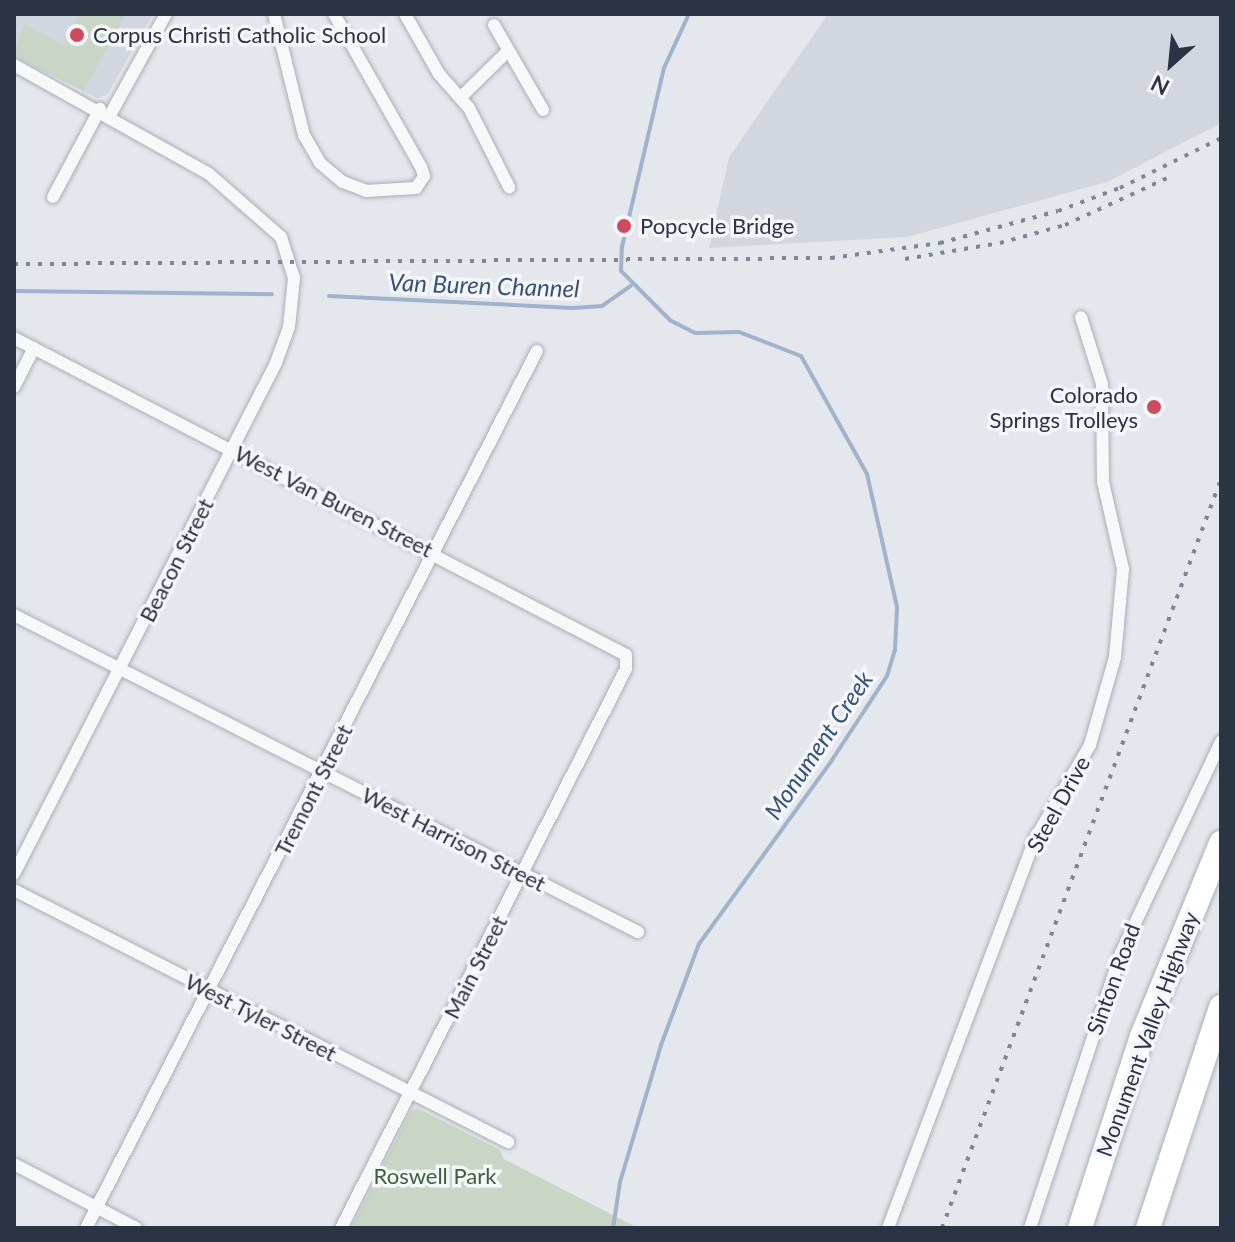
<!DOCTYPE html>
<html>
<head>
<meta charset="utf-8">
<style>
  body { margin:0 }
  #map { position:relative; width:1235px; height:1242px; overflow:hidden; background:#e4e7ec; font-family:Lato,sans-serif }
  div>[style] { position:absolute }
  .built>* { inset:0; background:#d2d6de }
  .green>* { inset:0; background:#c9d6c5 }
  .stream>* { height:4px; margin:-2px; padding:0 2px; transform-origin:2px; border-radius:2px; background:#9fb4cc }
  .roads { filter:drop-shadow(0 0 2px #a9aeb7) drop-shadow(0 0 2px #a9aeb7) }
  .minor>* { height:12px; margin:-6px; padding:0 6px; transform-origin:6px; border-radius:6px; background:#f7f8fa }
  .motorway>* { height:24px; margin:-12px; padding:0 12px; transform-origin:12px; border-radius:12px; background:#fff }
  .rail>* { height:4px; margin-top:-2px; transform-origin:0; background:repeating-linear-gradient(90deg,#7d8696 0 4px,transparent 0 12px) }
  .dots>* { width:22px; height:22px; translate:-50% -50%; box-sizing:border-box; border:4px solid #f4f6f9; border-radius:50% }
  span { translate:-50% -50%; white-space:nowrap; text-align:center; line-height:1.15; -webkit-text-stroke:7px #f4f6f9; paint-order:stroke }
  .poi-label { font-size:22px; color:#2b3445 }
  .left { translate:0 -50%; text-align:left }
  .right { translate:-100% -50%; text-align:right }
  .street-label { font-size:22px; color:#2b3445 }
  .park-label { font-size:22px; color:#3f6138 }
  .water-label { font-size:24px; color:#34527a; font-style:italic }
  .frame { position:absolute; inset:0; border:16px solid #2b3445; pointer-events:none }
  .north { position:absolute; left:1131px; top:24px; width:80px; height:80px; -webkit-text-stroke:6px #f4f6f9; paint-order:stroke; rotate:207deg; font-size:22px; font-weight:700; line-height:32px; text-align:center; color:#2b3445 }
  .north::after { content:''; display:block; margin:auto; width:28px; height:36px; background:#2b3445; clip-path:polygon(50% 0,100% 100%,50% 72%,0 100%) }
</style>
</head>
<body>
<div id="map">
  <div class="built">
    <div style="clip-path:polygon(14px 14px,153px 14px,107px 95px,97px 98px,14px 57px)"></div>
    <div style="clip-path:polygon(828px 14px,1221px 14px,1221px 123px,1107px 182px,907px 237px,709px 248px,729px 157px)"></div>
  </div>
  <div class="green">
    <div style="clip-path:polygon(80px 14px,125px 15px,84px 91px,14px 54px,24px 24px,63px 45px)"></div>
    <div style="clip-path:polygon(417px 1108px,500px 1150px,504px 1159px,638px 1228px,351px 1228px,411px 1111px)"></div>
  </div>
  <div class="stream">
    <div style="left:14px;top:291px;width:258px;rotate:0.7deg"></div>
    <div style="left:329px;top:296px;width:244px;rotate:2.8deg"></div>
    <div style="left:573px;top:308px;width:29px;rotate:-4deg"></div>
    <div style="left:602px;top:306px;width:35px;rotate:-35deg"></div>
    <div style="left:613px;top:1228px;width:47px;rotate:-81.3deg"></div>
    <div style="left:620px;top:1182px;width:143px;rotate:-73.3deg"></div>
    <div style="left:661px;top:1045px;width:108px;rotate:-69.4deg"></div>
    <div style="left:699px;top:944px;width:227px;rotate:-54.1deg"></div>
    <div style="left:832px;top:760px;width:100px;rotate:-56.8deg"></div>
    <div style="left:887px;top:676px;width:27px;rotate:-73deg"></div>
    <div style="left:895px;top:650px;width:43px;rotate:-87.3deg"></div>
    <div style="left:897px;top:607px;width:136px;rotate:-102.7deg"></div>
    <div style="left:867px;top:474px;width:135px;rotate:-119.2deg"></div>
    <div style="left:801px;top:356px;width:66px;rotate:-158.8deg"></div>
    <div style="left:739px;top:332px;width:44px;rotate:178.7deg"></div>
    <div style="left:695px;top:333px;width:28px;rotate:-153deg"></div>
    <div style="left:670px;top:320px;width:69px;rotate:-135deg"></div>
    <div style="left:621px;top:271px;width:24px;rotate:-88deg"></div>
    <div style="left:622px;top:247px;width:184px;rotate:-76.8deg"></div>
    <div style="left:664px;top:68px;width:60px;rotate:-65.2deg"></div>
  </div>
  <div class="roads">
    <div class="minor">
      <div style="left:274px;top:14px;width:125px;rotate:76.1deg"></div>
      <div style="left:304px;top:135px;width:32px;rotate:60deg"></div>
      <div style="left:320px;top:163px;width:30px;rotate:40deg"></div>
      <div style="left:343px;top:182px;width:25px;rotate:21deg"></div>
      <div style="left:366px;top:191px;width:50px;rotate:-3.4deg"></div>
      <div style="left:416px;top:188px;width:14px;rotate:-56deg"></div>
      <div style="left:424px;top:176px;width:9px;rotate:-108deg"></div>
      <div style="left:421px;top:167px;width:176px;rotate:-119.6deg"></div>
      <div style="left:405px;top:14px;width:69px;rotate:60.5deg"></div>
      <div style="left:439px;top:74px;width:45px;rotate:48.6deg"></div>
      <div style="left:469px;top:108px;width:89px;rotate:63.1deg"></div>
      <div style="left:494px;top:25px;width:98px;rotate:60deg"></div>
      <div style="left:14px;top:65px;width:223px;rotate:29.2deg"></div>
      <div style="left:209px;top:174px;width:96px;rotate:41.2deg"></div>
      <div style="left:281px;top:237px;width:43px;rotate:72.4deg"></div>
      <div style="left:294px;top:278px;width:49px;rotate:95.8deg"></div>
      <div style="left:289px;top:327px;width:38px;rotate:110deg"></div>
      <div style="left:276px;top:363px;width:574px;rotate:117.15deg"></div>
      <div style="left:461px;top:97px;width:66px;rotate:-44.4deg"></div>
      <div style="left:110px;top:115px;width:115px;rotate:-61deg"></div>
      <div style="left:53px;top:197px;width:100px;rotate:-61.9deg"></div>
      <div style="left:14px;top:338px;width:689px;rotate:27.38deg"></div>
      <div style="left:626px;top:655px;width:14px;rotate:90deg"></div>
      <div style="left:626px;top:669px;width:627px;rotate:117.01deg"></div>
      <div style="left:14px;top:387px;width:44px;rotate:-62.9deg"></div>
      <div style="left:14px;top:615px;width:700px;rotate:26.93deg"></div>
      <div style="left:14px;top:890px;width:555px;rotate:27.03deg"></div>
      <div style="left:14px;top:1164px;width:138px;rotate:27.7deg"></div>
      <div style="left:86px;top:1228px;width:986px;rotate:-62.79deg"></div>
      <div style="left:888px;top:1228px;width:418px;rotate:-69.3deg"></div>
      <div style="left:1036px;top:837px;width:107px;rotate:-59.6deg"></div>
      <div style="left:1090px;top:745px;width:91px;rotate:-74.1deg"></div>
      <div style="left:1115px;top:657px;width:88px;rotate:-84.8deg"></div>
      <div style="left:1123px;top:569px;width:89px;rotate:-102.9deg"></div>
      <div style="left:1103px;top:482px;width:98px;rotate:-90.6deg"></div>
      <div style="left:1102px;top:384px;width:70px;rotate:-107.4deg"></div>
      <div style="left:1030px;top:1228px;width:290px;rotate:-71.7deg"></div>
      <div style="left:1121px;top:953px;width:234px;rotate:-64.7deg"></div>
    </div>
    <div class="motorway">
      <div style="left:1080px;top:1228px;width:202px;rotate:-72.1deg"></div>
      <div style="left:1142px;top:1036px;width:209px;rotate:-67.7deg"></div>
      <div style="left:1148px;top:1228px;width:233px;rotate:-71.7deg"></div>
    </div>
  </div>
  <div class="rail">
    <div style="left:905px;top:259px;width:96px;rotate:-9.6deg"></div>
    <div style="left:1000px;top:243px;width:67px;rotate:-15.5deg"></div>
    <div style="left:1065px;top:225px;width:112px;rotate:-24.7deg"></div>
    <div style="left:14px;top:264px;width:817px;rotate:-0.42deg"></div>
    <div style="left:831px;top:258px;width:110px;rotate:-7.8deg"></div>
    <div style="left:940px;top:243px;width:122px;rotate:-15.2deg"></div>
    <div style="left:1058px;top:211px;width:66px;rotate:-20.4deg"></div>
    <div style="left:1120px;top:188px;width:113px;rotate:-26.3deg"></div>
    <div style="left:942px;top:1228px;width:799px;rotate:-69.57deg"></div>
  </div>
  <div class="dots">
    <div style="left:77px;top:35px;background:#d1495b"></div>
    <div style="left:624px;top:226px;background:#d1495b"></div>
    <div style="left:1154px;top:407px;background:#d1495b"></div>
  </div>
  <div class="poi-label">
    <span class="left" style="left:93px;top:35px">Corpus Christi Catholic School</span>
    <span class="left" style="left:640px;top:226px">Popcycle Bridge</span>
    <span class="right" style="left:1138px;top:407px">Colorado<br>Springs Trolleys</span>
  </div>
  <div class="street-label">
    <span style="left:334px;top:501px;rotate:27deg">West Van Buren Street</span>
    <span style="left:176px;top:560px;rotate:-63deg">Beacon Street</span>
    <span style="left:313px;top:790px;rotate:-63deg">Tremont Street</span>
    <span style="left:1058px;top:804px;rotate:-61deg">Steel Drive</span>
    <span style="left:454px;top:839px;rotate:27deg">West Harrison Street</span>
    <span style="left:475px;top:967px;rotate:-63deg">Main Street</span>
    <span style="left:1113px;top:979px;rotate:-70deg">Sinton Road</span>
    <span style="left:261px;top:1017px;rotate:27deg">West Tyler Street</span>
    <span style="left:1147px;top:1034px;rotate:-70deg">Monument Valley Highway</span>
  </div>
  <div class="park-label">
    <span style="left:435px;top:1176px">Roswell Park</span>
  </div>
  <div class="water-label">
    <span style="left:484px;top:285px;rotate:2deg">Van Buren Channel</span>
    <span style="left:818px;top:745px;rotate:-56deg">Monument Creek</span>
  </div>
  <div class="frame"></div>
  <div class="north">N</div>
</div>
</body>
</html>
